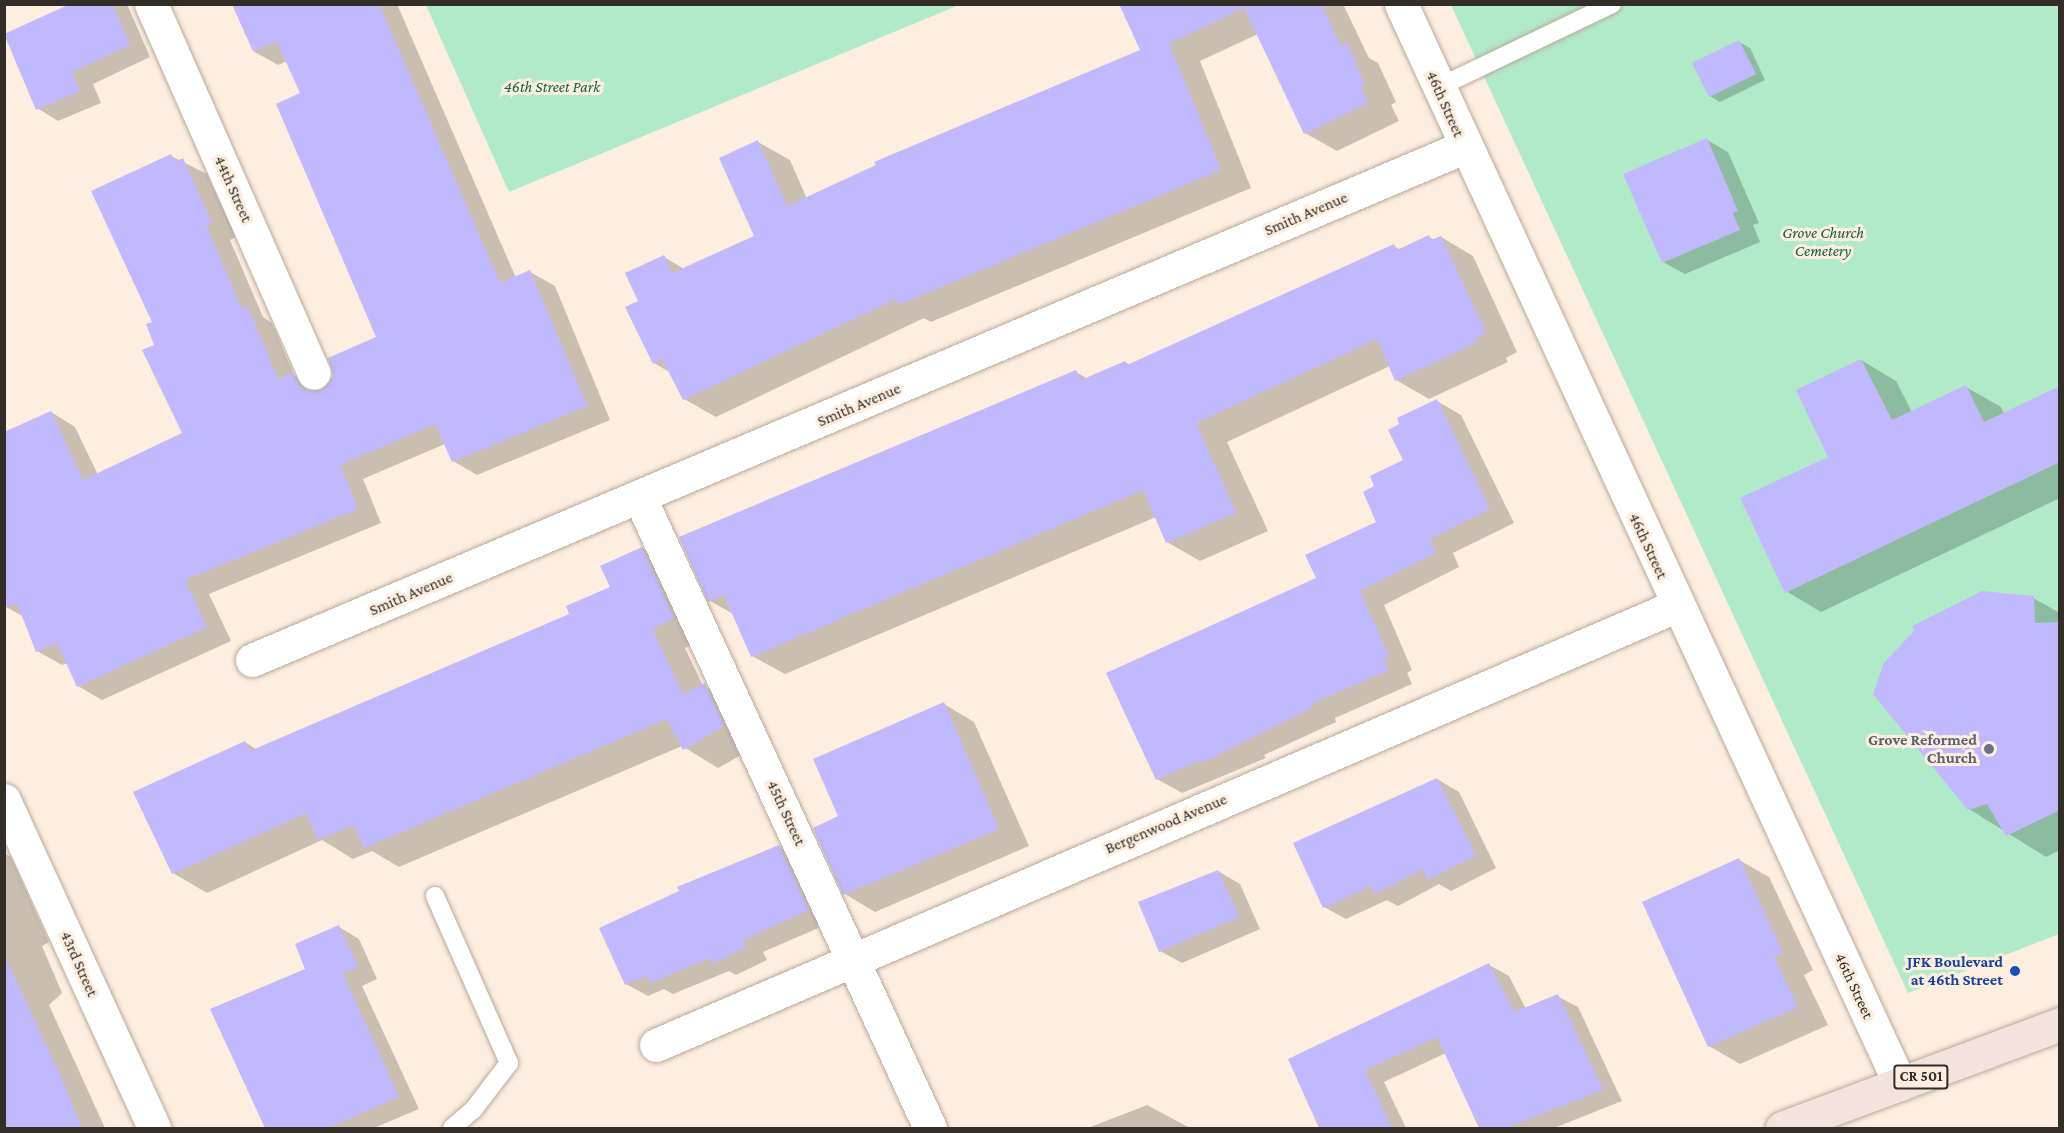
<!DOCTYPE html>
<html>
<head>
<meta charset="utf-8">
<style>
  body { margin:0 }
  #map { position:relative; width:2064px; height:1133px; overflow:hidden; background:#fdeee0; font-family:"Crimson Pro",serif }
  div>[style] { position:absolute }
  .green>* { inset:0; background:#b1eac9 }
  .shadow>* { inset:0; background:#0003 }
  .building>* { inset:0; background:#c1b8fe }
  .roads { filter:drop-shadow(0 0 2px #b8aa9c) drop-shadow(0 0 2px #b8aa9c) }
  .service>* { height:18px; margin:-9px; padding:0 9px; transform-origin:9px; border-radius:9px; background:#fff }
  .minor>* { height:33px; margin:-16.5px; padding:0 16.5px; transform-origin:16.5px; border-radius:16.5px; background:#fff }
  .primary>* { height:33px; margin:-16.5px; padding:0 16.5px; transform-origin:16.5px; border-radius:16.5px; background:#f4e2dd }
  .dots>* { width:16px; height:16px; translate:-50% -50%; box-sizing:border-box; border:3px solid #fdeee0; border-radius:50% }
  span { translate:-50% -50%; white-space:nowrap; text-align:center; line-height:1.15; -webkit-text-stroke:6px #fdeee0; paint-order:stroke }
  .shield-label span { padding:2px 4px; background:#fdeee0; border:2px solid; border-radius:4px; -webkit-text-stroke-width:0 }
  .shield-label { font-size:15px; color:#332d28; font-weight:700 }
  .park-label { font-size:16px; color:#14613f; font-style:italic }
  .street-label { font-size:16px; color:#332d28 }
  .worship-label { font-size:16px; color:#5b616d; font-weight:700 }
  .right { translate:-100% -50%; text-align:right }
  .transit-label { font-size:16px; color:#164399; font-weight:700 }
  .frame { position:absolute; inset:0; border:6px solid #332d28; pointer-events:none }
</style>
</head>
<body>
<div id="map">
  <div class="green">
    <div style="clip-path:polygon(426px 5px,959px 5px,509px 192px)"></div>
    <div style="clip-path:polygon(1451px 5px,2059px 5px,2059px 934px,1908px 993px)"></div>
  </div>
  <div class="shadow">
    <div style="clip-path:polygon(74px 4px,127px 4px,150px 57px,93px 84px,101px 103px,58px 121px,37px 108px)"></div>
    <div style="clip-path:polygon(232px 4px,397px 4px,516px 278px,530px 272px,555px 286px,610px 420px,477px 475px,453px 461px,445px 444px,363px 479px,381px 523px,209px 594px,231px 641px,102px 700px,78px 686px,67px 663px,62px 665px,37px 651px,24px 617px,6px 607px,51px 412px,75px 427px,98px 475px,184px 434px,156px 346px,154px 322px,171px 156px,207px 174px,236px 237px,230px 240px,263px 317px,272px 323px,294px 375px,320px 392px,378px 338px,302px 94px,287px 61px,278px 65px,253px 51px)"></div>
    <div style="clip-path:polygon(1121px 4px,1343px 4px,1369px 58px,1378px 63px,1396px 102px,1391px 105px,1399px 121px,1337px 151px,1305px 133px,1258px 34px,1200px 61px,1251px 188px,931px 322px,924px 318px,716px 417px,684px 399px,671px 373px,654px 363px,627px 307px,640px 301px,664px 257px,684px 269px,756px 237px,758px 142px,790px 160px,807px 199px,1142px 51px)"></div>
    <div style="clip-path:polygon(1739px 42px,1750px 48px,1765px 80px,1720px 102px,1710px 96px)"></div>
    <div style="clip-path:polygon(1707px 140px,1728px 152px,1759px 223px,1753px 225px,1760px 242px,1685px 274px,1663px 262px)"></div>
    <div style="clip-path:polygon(1429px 237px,1435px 240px,1441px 237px,1473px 256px,1517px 352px,1506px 358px,1508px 362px,1429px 399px,1396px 380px,1390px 366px,1227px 442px,1268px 531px,1200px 561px,1167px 542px,1156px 517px,785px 674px,752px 656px,735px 615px,710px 601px,1076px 372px,1088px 379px,1125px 362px,1130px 365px,1394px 246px,1401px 250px)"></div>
    <div style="clip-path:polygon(1861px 360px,1896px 381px,1912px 412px,1966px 387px,2001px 407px,2004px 414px,2060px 387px,2060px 498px,1821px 612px,1786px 591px)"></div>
    <div style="clip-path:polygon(1437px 401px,1461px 415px,1514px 523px,1453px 553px,1459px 567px,1384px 605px,1412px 670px,1407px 673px,1412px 684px,1335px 718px,1336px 722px,1264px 755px,1266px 758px,1182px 793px,1157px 779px,1318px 579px,1378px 522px,1376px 486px,1405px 461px)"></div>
    <div style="clip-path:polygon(642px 548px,676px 568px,708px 637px,685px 648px,703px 686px,738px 704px,757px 746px,718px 768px,682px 746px,399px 867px,372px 851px,353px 859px,322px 840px,207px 893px,173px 873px,245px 742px,257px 750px,571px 615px,612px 588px)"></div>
    <div style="clip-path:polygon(2033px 598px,2060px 613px,2060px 850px,2046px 857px,1969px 809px)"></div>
    <div style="clip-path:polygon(944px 704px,974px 722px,1029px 846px,875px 912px,845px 894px)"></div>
    <div style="clip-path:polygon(1437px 779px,1459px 792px,1496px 868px,1451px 891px,1439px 884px,1398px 906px,1387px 900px,1346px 919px,1324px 907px)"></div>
    <div style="clip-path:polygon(779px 846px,800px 859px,830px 923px,763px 952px,767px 960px,736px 975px,729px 971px,673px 994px,664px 989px,648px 996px,626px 984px)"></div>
    <div style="clip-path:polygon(4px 853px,11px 857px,49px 942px,42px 946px,62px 993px,49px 1005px,105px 1128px,4px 1128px)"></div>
    <div style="clip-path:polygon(1739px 860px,1769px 877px,1813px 970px,1804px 975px,1828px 1025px,1740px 1064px,1709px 1046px)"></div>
    <div style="clip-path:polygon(1218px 871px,1240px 884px,1260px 929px,1182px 963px,1160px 951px)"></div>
    <div style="clip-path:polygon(339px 927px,359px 939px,377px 979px,362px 986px,419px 1109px,374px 1128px,266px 1128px,212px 1010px,307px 970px)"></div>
    <div style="clip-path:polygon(1489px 965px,1509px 976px,1526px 1009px,1557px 996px,1578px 1007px,1622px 1101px,1554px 1128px,1481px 1128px,1446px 1053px,1384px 1082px,1406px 1128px,1321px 1128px,1290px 1059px)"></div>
    <div style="clip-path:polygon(1147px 1105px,1190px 1128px,1088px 1128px)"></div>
  </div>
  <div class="building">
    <div style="clip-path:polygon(70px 4px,112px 4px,130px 45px,72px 72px,80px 91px,36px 110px,4px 34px)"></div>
    <div style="clip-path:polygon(232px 4px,379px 4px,500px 283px,530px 270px,587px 406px,452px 462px,435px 424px,340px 465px,358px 509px,185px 580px,207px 627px,77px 687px,57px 643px,36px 652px,17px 603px,4px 608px,4px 432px,51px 411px,83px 480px,182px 433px,142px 350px,154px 345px,146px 324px,152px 322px,91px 191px,171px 154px,175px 162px,183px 158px,212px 223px,206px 225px,242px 309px,248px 307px,278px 379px,293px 373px,303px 388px,321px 390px,333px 376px,328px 358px,376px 337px,276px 104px,300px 93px,277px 42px,253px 51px)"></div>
    <div style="clip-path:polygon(1119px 4px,1321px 4px,1341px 46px,1347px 43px,1365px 84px,1360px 86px,1368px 103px,1304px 134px,1244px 8px,1169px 43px,1221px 170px,898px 305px,896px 299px,683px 400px,662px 359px,653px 364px,625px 307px,638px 301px,625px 273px,664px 255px,672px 273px,754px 236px,719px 158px,758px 140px,787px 206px,876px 165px,874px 162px,1140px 50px)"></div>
    <div style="clip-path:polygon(1739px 40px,1756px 74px,1709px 97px,1692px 63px)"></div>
    <div style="clip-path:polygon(1707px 138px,1738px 211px,1733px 213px,1740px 230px,1662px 263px,1623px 174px)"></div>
    <div style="clip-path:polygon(1429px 235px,1431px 240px,1441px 236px,1486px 333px,1475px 339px,1476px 343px,1395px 381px,1377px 339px,1196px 423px,1236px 513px,1166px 543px,1143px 490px,751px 657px,724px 595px,708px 602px,679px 537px,1076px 370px,1081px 380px,1125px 361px,1127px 365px,1394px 244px,1397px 250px)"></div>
    <div style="clip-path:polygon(1861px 359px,1892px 420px,1966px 385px,1984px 422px,2060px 386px,2060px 462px,1785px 593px,1740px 498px,1828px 457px,1796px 390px)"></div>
    <div style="clip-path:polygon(1437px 399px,1490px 509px,1430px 539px,1436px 553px,1360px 591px,1389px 656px,1383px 659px,1389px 670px,1311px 704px,1312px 708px,1202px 763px,1201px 760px,1156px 780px,1106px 673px,1316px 578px,1305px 555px,1376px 522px,1363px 492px,1374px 486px,1370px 476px,1403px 460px,1388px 430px,1399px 424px,1397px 418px)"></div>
    <div style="clip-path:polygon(642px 547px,675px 618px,652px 629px,683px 694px,705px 683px,724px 726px,683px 750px,667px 719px,364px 848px,353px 825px,318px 840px,306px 813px,172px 874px,133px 792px,245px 741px,250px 751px,569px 614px,566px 606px,610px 587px,600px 566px)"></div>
    <div style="clip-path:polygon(1982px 591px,2034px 596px,2035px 623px,2060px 622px,2060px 810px,2006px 836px,1987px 804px,1968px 810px,1873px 694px,1884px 663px,1914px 631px,1912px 626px)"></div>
    <div style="clip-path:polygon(944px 702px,999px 829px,843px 895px,813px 828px,838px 816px,813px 759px)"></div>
    <div style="clip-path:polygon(1437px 778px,1476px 855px,1428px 880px,1423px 869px,1375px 894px,1371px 886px,1323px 908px,1293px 843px)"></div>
    <div style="clip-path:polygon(779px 845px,809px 910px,743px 940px,746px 947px,713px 964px,710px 958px,650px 983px,647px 975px,625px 985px,599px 928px,679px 891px,677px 887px)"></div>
    <div style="clip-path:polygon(1739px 858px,1783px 953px,1774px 957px,1798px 1007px,1708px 1047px,1642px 902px)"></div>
    <div style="clip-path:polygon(1218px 870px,1239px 917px,1159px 952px,1138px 902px)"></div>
    <div style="clip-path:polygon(339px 925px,358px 967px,343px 974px,399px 1097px,328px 1128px,265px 1128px,210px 1009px,305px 969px,295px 944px)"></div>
    <div style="clip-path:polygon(4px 955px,64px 1084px,82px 1128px,4px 1128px)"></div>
    <div style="clip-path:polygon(1489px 963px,1514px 1012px,1558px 994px,1603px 1090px,1506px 1128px,1479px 1128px,1437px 1037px,1365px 1070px,1392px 1128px,1319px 1128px,1288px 1059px)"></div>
  </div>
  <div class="roads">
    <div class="service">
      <div style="left:1437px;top:88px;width:194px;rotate:-25.6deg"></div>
      <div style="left:435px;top:896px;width:183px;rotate:66.1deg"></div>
      <div style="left:509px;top:1063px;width:58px;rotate:127.3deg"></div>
      <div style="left:474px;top:1109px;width:29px;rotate:139deg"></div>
    </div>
    <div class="minor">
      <div style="left:151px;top:4px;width:403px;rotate:66.2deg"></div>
      <div style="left:1401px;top:4px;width:1190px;rotate:65.2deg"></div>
      <div style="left:640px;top:498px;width:694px;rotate:65.28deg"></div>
      <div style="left:252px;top:660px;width:1316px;rotate:-22.94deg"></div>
      <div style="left:4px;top:800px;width:361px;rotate:65.4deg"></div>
      <div style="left:656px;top:1045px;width:1110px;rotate:-23.29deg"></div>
    </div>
    <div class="primary">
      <div style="left:1782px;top:1128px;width:297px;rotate:-20.5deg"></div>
    </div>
  </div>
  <div class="dots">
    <div style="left:1989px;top:749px;background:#6b7280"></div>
    <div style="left:2015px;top:971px;background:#1a4fb4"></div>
  </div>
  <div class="shield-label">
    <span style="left:1921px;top:1077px">CR 501</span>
  </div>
  <div class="park-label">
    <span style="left:552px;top:87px">46th Street Park</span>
    <span style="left:1823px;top:242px">Grove Church<br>Cemetery</span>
  </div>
  <div class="street-label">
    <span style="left:1445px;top:104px;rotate:66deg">46th Street</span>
    <span style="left:233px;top:189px;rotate:66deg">44th Street</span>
    <span style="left:1306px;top:214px;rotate:-23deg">Smith Avenue</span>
    <span style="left:859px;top:405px;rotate:-23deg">Smith Avenue</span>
    <span style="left:1648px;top:546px;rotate:65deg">46th Street</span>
    <span style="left:411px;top:594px;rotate:-23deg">Smith Avenue</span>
    <span style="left:786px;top:813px;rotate:65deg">45th Street</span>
    <span style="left:1166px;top:824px;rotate:-23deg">Bergenwood Avenue</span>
    <span style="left:79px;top:964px;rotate:66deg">43rd Street</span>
    <span style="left:1854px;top:986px;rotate:65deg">46th Street</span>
  </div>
  <div class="worship-label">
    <span class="right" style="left:1977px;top:749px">Grove Reformed<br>Church</span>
  </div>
  <div class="transit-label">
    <span class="right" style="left:2003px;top:971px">JFK Boulevard<br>at 46th Street</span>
  </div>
  <div class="frame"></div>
</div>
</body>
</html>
